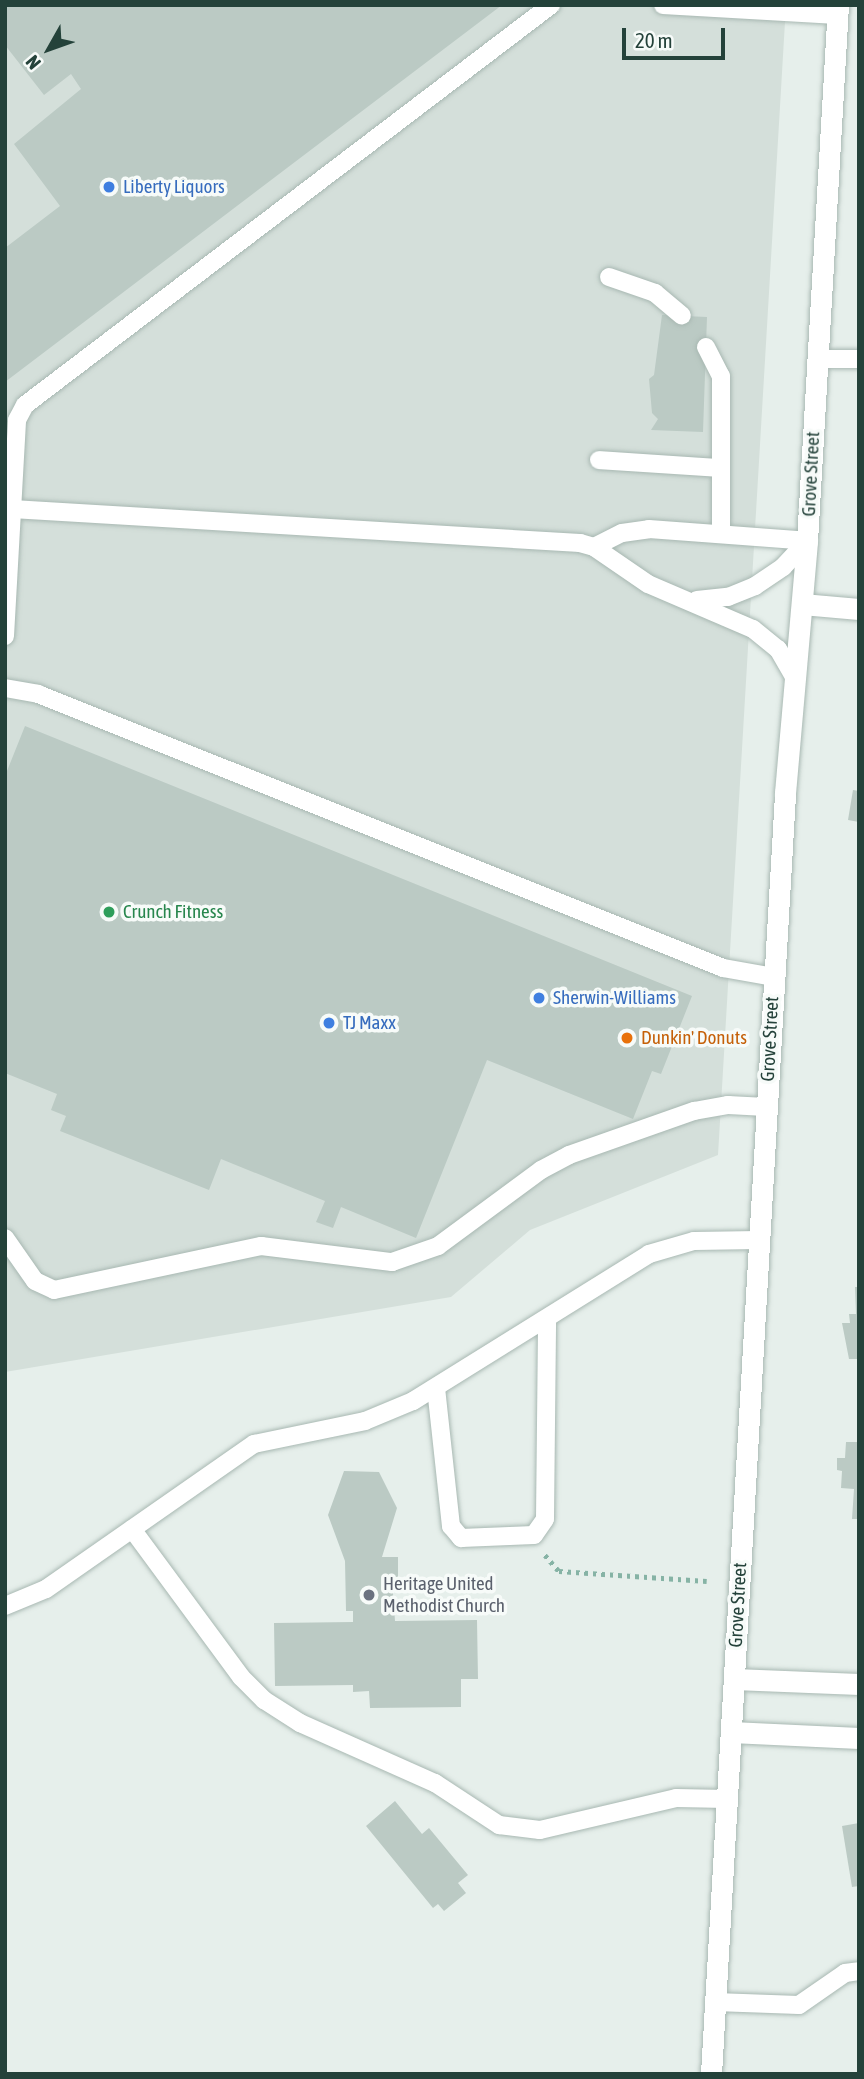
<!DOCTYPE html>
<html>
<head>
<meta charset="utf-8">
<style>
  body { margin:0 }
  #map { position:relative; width:864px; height:2079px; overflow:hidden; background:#e6efeb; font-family:"Asap Condensed",sans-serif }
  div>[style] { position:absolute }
  .built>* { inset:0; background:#d4dfda }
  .building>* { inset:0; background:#bbcac4 }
  .path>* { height:4.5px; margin-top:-2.25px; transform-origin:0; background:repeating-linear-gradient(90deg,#86b3a5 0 3.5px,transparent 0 8.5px) }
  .roads { filter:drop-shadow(0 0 2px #a8b8b2) drop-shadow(0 0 2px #a8b8b2) }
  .lane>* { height:18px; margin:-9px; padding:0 9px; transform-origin:9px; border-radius:9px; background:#fff }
  .street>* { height:21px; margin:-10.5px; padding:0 10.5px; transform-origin:10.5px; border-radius:10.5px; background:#fff }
  .secondary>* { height:21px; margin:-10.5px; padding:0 10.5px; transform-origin:10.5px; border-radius:10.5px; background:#fff }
  .dots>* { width:19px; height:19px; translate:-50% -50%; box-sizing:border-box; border:4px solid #f7fbf9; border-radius:50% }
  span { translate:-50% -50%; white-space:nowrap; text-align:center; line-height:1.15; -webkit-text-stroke:7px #f7fbf9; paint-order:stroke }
  .shop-label { font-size:19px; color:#366cbe }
  .left { translate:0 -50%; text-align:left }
  .street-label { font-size:19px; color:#24423a }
  .leisure-label { font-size:19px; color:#27864d }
  .food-label { font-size:19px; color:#c56008 }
  .worship-label { font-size:19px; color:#5b616d }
  .frame { position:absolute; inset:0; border:7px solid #24423a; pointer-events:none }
  .north { position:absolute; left:14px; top:14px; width:70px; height:70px; -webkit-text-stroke:5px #f7fbf9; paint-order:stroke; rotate:230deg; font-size:19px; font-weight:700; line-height:28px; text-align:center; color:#24423a }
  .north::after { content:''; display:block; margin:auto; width:24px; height:32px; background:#24423a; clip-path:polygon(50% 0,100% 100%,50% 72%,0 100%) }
  .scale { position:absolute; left:622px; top:28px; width:103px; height:32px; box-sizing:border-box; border:4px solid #24423a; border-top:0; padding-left:9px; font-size:21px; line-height:24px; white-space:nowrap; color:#24423a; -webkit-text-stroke:5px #f7fbf9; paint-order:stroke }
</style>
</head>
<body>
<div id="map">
  <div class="built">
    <div style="clip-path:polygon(5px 5px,786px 5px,718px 1155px,530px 1230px,451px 1297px,5px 1372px)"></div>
  </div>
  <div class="building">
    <div style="clip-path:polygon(5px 5px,502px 5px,5px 382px,5px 248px,60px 206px,14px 144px,81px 89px,71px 74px,44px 95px,5px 45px)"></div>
    <div style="clip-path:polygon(662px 315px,707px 317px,703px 432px,651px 430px,658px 419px,652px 413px,649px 379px,654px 375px)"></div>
    <div style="clip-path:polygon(25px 726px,692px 996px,661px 1074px,652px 1071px,633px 1119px,487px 1060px,416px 1238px,341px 1207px,333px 1228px,316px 1222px,325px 1201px,221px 1159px,209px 1190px,60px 1131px,66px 1116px,51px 1110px,57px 1094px,5px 1073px,5px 776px)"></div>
    <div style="clip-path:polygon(853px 790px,859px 791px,859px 822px,848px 820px)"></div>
    <div style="clip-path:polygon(855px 1287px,859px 1287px,859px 1359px,849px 1359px,842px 1323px,850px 1323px,849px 1314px,856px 1314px)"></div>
    <div style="clip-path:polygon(846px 1442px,859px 1442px,859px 1519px,852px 1519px,854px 1489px,841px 1488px,842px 1471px,837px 1470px,837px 1458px,845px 1458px)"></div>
    <div style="clip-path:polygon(344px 1471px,379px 1472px,397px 1508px,382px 1557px,398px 1557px,398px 1579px,392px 1580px,395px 1621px,477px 1620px,478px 1679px,461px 1679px,461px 1707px,370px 1708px,369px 1691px,353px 1692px,353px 1685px,275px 1686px,274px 1623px,353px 1622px,353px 1611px,346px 1611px,345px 1561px,328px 1515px)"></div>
    <div style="clip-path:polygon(395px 1801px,422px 1834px,429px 1828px,468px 1875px,458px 1883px,466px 1893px,444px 1911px,438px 1904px,433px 1908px,366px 1826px)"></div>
    <div style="clip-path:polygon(859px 1823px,859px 1886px,852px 1887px,842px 1826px)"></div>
  </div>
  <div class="path">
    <div style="left:545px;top:1555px;width:21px;rotate:49deg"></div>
    <div style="left:559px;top:1571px;width:148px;rotate:3.9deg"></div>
  </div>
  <div class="roads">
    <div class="lane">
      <div style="left:663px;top:5px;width:174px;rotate:3.3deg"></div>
      <div style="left:609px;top:277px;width:49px;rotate:19.2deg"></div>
      <div style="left:655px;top:293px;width:35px;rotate:40deg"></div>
      <div style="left:706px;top:347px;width:33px;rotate:63deg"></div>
      <div style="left:721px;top:376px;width:158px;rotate:90deg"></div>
      <div style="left:818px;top:359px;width:41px"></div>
      <div style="left:599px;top:460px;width:121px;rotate:3.8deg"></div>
      <div style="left:12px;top:509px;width:569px;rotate:3.43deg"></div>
      <div style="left:580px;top:543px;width:15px;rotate:16deg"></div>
      <div style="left:594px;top:547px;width:65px;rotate:34.4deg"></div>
      <div style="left:648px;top:584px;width:114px;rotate:23.2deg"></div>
      <div style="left:753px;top:629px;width:32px;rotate:39deg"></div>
      <div style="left:778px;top:649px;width:34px;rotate:60deg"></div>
      <div style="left:594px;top:547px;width:31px;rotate:-27deg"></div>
      <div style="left:622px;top:533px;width:27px;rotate:-8deg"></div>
      <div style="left:649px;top:529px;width:158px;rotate:4.3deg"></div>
      <div style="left:697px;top:600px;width:31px;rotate:-6deg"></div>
      <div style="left:728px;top:597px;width:29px;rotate:-22deg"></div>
      <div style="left:755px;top:586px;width:34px;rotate:-34deg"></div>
      <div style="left:783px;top:567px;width:35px;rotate:-47deg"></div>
      <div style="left:5px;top:636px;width:216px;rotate:-86.8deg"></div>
      <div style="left:17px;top:420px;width:17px;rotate:-62deg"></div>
      <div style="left:25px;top:405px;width:661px;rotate:-37.25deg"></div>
      <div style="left:5px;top:688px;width:34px;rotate:10deg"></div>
      <div style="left:38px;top:694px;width:738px;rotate:21.8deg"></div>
      <div style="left:723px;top:968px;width:52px;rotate:10deg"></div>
      <div style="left:5px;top:1238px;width:52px;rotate:55.1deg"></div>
      <div style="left:35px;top:1281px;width:21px;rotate:25deg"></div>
      <div style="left:54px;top:1290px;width:212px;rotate:-12deg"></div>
      <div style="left:261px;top:1246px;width:132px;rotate:7deg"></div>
      <div style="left:392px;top:1262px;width:49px;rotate:-19.2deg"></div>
      <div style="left:438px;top:1246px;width:128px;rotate:-36.4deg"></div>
      <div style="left:541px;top:1170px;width:32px;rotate:-28deg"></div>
      <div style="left:569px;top:1155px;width:133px;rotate:-19.4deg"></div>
      <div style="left:694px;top:1111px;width:35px;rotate:-10deg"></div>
      <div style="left:728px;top:1105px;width:38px;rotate:3deg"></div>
      <div style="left:436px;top:1388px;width:139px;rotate:83.8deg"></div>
      <div style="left:451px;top:1526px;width:16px;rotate:50deg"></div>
      <div style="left:461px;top:1538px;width:73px;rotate:-2.4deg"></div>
      <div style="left:534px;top:1535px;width:19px;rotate:-55deg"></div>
      <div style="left:545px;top:1519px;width:199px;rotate:-89.4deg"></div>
      <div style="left:132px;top:1529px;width:184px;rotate:53.6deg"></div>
      <div style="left:241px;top:1677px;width:33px;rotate:45deg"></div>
      <div style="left:264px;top:1700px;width:43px;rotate:32.6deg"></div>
      <div style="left:300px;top:1723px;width:148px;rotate:24deg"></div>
      <div style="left:435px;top:1783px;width:77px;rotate:33.3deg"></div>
      <div style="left:499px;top:1825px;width:41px;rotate:7deg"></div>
      <div style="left:540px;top:1830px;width:140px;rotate:-13.2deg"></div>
      <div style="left:676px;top:1798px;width:51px;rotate:1.1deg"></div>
      <div style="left:5px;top:1606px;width:44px;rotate:-22.5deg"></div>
      <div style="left:46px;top:1589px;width:254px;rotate:-34.9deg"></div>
      <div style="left:254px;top:1444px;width:113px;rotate:-11.7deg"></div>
      <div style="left:365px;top:1421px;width:52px;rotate:-22.6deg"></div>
      <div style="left:413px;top:1401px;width:278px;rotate:-31.9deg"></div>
      <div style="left:649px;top:1254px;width:47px;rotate:-16.1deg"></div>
      <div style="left:694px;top:1241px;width:64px;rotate:-0.9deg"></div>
      <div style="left:715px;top:2002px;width:84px;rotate:2deg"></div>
      <div style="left:799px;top:2005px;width:56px;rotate:-34.8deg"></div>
      <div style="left:845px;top:1973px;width:14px;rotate:-8deg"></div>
    </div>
    <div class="street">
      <div style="left:802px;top:604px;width:57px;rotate:5deg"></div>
      <div style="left:734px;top:1679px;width:125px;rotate:2.3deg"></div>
      <div style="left:731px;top:1732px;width:128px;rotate:2.7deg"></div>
    </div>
    <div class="secondary">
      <div style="left:711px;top:2074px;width:1283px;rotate:-86.69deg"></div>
      <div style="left:785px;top:793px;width:253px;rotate:-85deg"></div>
      <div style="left:807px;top:541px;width:537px;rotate:-86.69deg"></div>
    </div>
  </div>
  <div class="dots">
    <div style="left:109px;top:187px;background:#3f7fe0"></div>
    <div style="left:109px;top:912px;background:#2e9e5b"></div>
    <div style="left:539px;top:998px;background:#3f7fe0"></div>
    <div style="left:329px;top:1023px;background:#3f7fe0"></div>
    <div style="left:627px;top:1038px;background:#e8710a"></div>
    <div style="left:369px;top:1595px;background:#6b7280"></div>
  </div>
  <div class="shop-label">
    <span class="left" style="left:123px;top:187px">Liberty Liquors</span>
    <span class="left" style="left:553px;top:998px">Sherwin-Williams</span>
    <span class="left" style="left:343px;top:1023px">TJ Maxx</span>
  </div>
  <div class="street-label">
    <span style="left:811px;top:474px;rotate:-87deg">Grove Street</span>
    <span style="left:770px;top:1039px;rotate:-87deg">Grove Street</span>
    <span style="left:738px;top:1605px;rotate:-87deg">Grove Street</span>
  </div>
  <div class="leisure-label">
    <span class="left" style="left:123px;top:912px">Crunch Fitness</span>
  </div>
  <div class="food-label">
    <span class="left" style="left:641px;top:1038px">Dunkin' Donuts</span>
  </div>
  <div class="worship-label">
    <span class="left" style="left:383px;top:1595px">Heritage United<br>Methodist Church</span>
  </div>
  <div class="frame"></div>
  <div class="north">N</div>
  <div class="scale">20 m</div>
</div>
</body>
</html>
